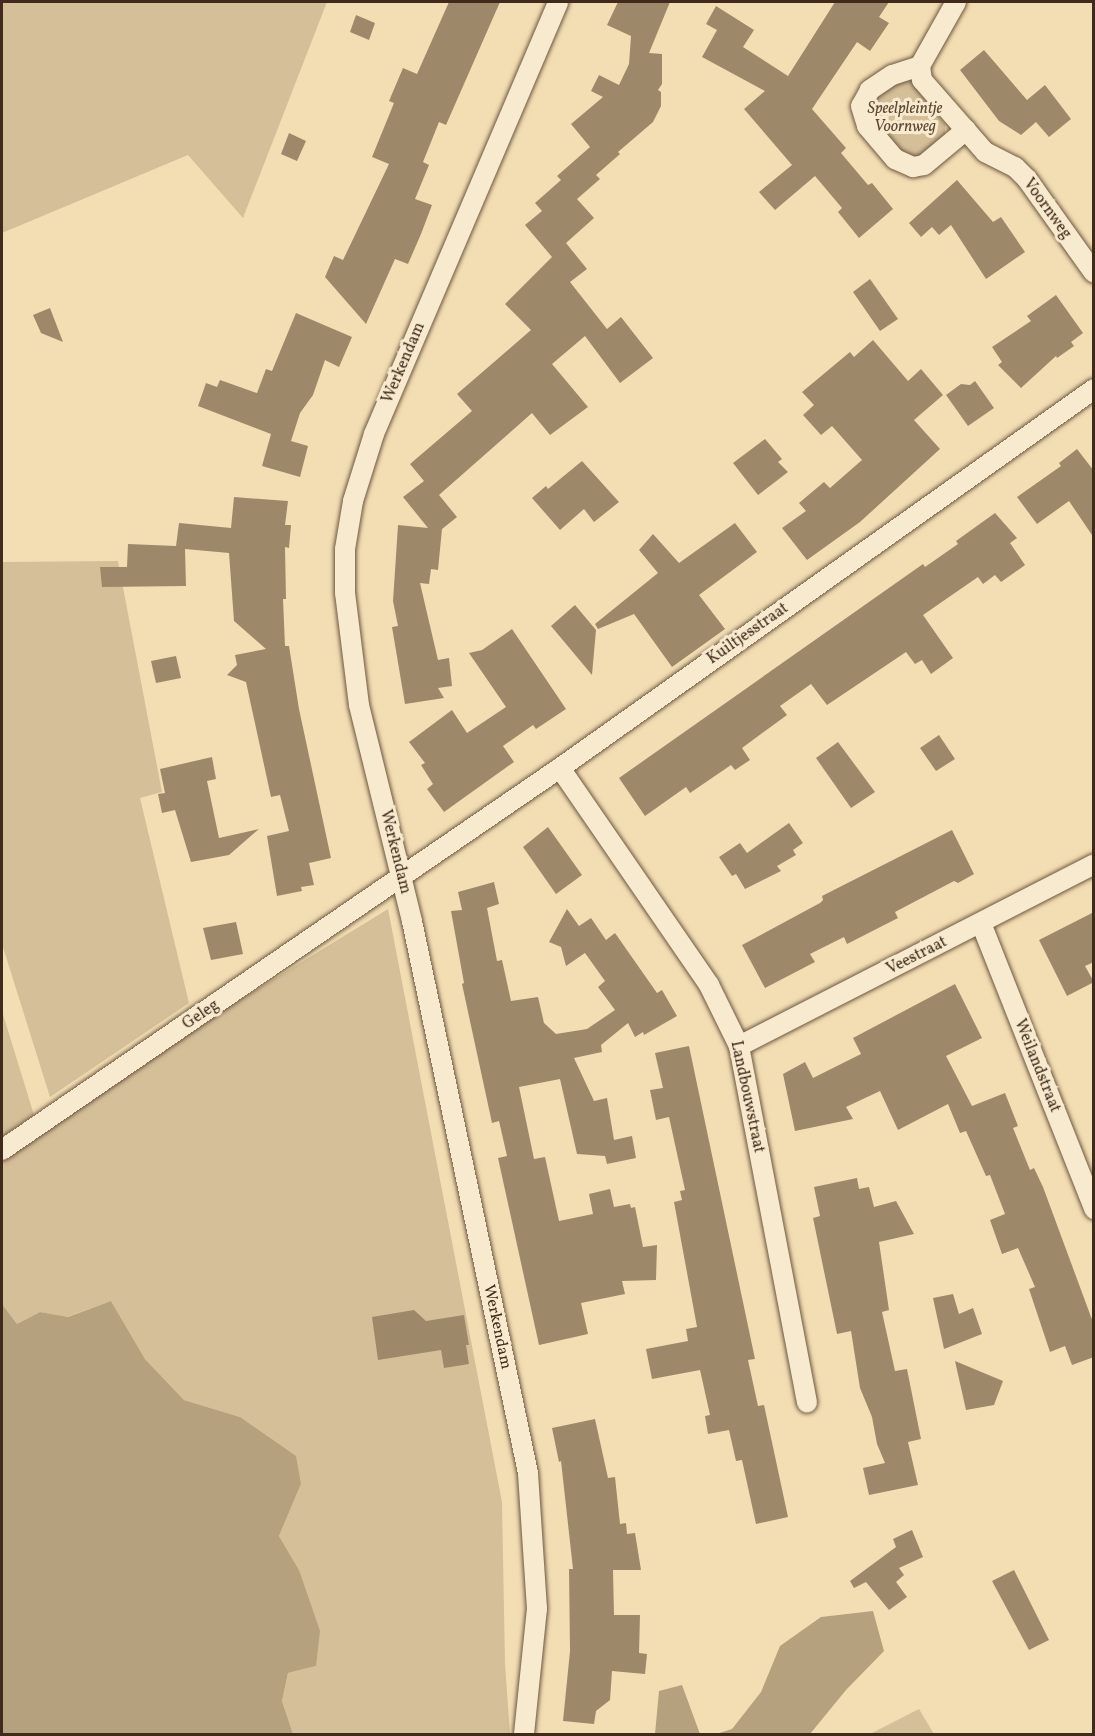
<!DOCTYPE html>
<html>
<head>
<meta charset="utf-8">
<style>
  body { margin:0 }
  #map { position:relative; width:1095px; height:1736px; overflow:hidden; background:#f3deb3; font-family:Vollkorn,serif }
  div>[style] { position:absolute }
  .green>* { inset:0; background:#d5bf99 }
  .water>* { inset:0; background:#b6a17f }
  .building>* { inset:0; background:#9d886a }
  .roads { filter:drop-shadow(0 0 2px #6d5741) drop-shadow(0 0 2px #6d5741) }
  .minor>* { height:20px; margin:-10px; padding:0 10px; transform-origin:10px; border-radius:10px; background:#f7eace }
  span { translate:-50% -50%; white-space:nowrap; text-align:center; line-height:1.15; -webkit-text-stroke:6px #f7eace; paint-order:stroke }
  .park-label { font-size:16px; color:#5e4834; font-style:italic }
  .street-label { font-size:16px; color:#402a1b }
  .frame { position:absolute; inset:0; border:3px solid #402a1b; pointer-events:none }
</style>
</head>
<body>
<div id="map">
  <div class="green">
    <div style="clip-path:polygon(2px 2px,327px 2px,243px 218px,188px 155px,2px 233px)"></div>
    <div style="clip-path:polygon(898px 80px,911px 82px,945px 124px,945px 139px,919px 159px,905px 158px,875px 126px,869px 103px)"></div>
    <div style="clip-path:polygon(118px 561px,162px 792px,140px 798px,189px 1003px,50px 1097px,2px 944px,2px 562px)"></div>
    <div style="clip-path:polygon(388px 909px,502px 1502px,505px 1664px,510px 1734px,293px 1734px,282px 1701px,288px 1673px,316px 1666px,299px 1570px,279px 1536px,301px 1484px,240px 1417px,184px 1400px,145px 1359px,111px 1301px,67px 1317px,40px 1312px,17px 1324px,2px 1304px,2px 1160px,176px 1039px)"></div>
    <div style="clip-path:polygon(2px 1011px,34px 1115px,2px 1137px)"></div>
    <div style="clip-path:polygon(919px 1709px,934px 1734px,870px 1734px)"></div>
  </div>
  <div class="water">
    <div style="clip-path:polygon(111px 1301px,145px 1359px,184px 1400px,240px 1417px,296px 1456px,301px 1484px,279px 1536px,299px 1570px,320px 1631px,316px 1666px,288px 1673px,282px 1701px,293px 1734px,2px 1734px,2px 1304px,17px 1324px,40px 1312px,68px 1317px)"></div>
    <div style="clip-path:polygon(873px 1611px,884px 1651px,846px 1690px,810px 1734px,716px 1734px,732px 1729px,761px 1692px,780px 1646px,821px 1617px)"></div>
    <div style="clip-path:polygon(682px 1685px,700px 1734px,655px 1734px,659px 1691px)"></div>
  </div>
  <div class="building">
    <div style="clip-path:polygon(449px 2px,500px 2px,446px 125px,439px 122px,423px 162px,429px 165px,415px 199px,432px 205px,421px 234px,408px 264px,395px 259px,366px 324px,325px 277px,334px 256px,343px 260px,389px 164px,372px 157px,394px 103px,389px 101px,403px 68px,417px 74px)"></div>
    <div style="clip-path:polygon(618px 2px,670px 2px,649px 53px,662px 54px,662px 84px,658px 90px,661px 92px,661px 106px,653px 122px,618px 152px,620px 154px,596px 175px,600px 179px,577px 199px,594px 218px,566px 243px,587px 269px,570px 282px,607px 329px,621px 317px,653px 358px,620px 383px,585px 336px,552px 364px,588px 407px,550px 435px,532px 413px,439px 495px,457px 517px,442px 529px,438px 570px,431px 569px,429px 584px,420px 583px,438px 660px,449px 658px,452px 686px,438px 688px,444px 698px,405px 704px,392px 627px,398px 626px,393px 601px,398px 525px,428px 528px,403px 497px,424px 481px,410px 464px,472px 411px,457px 394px,531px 330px,505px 304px,552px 257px,525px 225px,542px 211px,535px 203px,561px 180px,557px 176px,590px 147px,571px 124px,603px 97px,591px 91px,599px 75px,619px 85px,629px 64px,631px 36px,607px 25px)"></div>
    <div style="clip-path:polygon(835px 2px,889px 2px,879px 17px,889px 23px,870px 51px,857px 42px,812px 109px,846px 148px,841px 153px,868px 185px,872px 183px,893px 209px,859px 238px,838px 212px,842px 208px,815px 176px,775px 210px,759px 192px,792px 165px,744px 109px,765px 91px,702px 57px,717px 30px,706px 24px,716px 6px,754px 30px,743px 47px,788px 76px)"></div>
    <div style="clip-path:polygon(356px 15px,375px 23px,369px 40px,350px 32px)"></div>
    <div style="clip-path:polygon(984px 50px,1027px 100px,1045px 85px,1071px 119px,1049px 137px,1036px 122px,1021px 135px,999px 121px,960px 70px)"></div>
    <div style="clip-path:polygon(289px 133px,306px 141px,297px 161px,281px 154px)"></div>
    <div style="clip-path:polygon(957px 180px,993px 222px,1001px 217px,1025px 252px,986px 279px,951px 225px,939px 235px,932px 227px,921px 237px,909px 223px)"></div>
    <div style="clip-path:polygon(870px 279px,898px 319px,880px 331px,853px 292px)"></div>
    <div style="clip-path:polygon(1056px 295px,1083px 333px,1071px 342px,1074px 346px,1057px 358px,1056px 356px,1021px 388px,998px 365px,1002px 362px,992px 347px,1031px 321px,1027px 316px)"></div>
    <div style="clip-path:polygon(50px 308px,63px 342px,41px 333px,33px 315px)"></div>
    <div style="clip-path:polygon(296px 313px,352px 337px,339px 367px,325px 360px,313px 395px,300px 413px,291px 441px,308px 446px,300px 477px,262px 466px,271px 434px,198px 406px,206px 383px,217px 387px,220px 380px,257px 393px,266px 369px,272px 371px)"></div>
    <div style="clip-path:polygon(873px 340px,908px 381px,921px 369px,943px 395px,914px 420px,940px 449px,860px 522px,807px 560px,782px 528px,806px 511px,799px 503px,824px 482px,830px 488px,862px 460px,832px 426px,821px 435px,803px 415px,814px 405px,802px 392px,850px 352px,854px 357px)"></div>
    <div style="clip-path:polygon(975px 381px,994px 408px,968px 426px,946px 395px,961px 384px,970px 385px)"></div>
    <div style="clip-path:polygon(765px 439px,782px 459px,778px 462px,788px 472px,758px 495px,733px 463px)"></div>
    <div style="clip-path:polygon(1077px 449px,1094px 471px,1094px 538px,1069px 501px,1037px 524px,1017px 497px,1061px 466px,1059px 463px)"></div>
    <div style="clip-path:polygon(582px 461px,619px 502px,594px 522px,584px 509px,560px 530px,532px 498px,546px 486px,548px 489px)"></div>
    <div style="clip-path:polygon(234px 497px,288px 501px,285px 525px,291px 525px,289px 548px,285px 547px,286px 599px,283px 599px,285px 646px,289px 646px,299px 709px,331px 858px,309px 863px,314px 885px,301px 887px,302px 891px,277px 896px,267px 836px,289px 831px,280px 795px,271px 797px,246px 682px,227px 675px,237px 665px,235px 655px,266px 649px,234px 621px,229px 553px,185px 549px,186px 586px,102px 587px,100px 567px,127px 567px,128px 544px,176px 546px,179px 523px,231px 528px)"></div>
    <div style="clip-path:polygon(995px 513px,1017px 538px,1010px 543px,1025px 565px,1001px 582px,995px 575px,983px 584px,978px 577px,923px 615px,953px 658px,931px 674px,922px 660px,915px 664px,906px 652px,827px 705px,811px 684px,780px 706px,787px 715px,742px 748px,750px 760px,735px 770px,731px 765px,690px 793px,686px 787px,645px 816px,619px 778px,923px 564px,925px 567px,958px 544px,956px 541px)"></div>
    <div style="clip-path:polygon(735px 523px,757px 552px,699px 595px,725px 629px,672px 667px,634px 614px,598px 629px,595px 624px,658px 573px,639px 550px,653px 534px,679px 563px)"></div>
    <div style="clip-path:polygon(575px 605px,596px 630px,592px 675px,551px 626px)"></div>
    <div style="clip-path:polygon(512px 629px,566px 709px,536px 729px,533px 725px,503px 746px,514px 762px,444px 812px,427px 789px,433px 784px,421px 765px,425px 763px,409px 742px,452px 710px,467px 733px,506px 707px,469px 653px,482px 650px)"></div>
    <div style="clip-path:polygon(176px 656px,181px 678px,156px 683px,151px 661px)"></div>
    <div style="clip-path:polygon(939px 735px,955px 759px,936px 771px,920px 748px)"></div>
    <div style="clip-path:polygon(838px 742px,875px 792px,851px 808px,816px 758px)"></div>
    <div style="clip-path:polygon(212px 757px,216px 779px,207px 781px,219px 838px,259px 829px,229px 855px,191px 862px,175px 810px,162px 813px,158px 794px,165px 793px,160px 769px)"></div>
    <div style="clip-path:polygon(789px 823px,803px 843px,793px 850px,796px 855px,777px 866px,781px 871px,745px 889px,736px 874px,732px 876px,719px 857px,740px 843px,747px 853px)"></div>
    <div style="clip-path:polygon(548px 827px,582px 875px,556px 894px,523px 847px)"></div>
    <div style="clip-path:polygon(952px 830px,974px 874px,958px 883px,954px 881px,895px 912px,898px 918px,847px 944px,844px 937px,810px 954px,815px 962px,765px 988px,742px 945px,820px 903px,823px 900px,822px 896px)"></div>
    <div style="clip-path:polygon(494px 882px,499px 904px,487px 908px,497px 961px,502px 960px,511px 1001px,538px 997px,544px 1023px,556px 1034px,587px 1029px,615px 1010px,598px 987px,605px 981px,585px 953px,566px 966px,561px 947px,549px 942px,567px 909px,579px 926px,591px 918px,606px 940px,615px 933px,657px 993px,662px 990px,677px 1016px,644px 1035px,643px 1032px,635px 1037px,628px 1023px,601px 1045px,602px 1052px,574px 1058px,594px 1101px,607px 1098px,614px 1140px,632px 1136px,636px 1158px,607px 1164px,605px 1156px,577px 1154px,560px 1079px,519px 1087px,534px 1159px,545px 1157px,559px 1221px,593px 1214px,589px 1194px,610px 1189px,614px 1207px,630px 1204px,631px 1208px,635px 1207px,643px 1247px,657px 1245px,656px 1280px,622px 1281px,625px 1294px,581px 1303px,588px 1334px,539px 1345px,498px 1158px,507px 1156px,499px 1121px,492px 1123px,462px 984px,464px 983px,451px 911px,462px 910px,458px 892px)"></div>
    <div style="clip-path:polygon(1094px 912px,1094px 962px,1085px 966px,1094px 982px,1067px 996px,1039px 940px)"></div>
    <div style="clip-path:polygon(236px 922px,243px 954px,211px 960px,203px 928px)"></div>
    <div style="clip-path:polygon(955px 984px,982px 1038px,946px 1056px,972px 1106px,1005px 1093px,1018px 1126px,1013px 1128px,1030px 1170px,1034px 1168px,1043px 1187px,1094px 1325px,1094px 1357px,1072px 1365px,1065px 1346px,1050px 1352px,1029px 1289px,1035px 1287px,1018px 1248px,1002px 1254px,990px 1220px,1005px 1214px,990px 1175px,986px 1176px,966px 1131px,960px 1133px,948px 1104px,898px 1130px,880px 1091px,846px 1107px,853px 1119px,795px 1131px,783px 1074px,805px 1062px,813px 1078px,861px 1054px,853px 1038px)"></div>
    <div style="clip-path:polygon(689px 1046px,755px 1359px,748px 1360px,758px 1406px,764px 1405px,788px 1517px,756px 1524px,742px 1460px,736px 1461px,729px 1430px,708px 1434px,705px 1416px,710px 1415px,700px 1370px,652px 1379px,646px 1349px,688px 1341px,686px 1329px,697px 1327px,674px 1202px,682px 1200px,680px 1191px,685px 1190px,669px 1117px,656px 1120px,650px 1090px,663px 1088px,655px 1053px)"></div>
    <div style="clip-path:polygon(857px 1178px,859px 1189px,869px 1187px,874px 1207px,896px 1201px,914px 1234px,879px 1242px,889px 1310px,882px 1312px,895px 1371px,907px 1369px,921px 1439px,908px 1442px,918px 1485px,869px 1495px,863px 1468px,885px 1463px,877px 1444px,872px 1417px,860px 1388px,851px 1331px,837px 1334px,813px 1218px,820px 1216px,814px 1187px)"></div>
    <div style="clip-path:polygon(953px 1294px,959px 1314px,973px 1308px,982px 1334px,944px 1349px,933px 1298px)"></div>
    <div style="clip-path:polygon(414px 1310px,426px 1321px,464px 1315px,469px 1345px,466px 1345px,469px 1364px,444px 1368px,441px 1350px,378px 1360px,372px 1317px)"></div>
    <div style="clip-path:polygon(955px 1361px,1003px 1381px,994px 1405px,966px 1410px)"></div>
    <div style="clip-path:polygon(595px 1419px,608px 1478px,615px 1477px,620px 1524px,626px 1523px,627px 1534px,635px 1533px,641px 1570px,613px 1570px,614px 1615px,640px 1615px,639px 1653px,647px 1654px,645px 1674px,612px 1671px,610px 1700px,596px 1711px,594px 1724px,563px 1721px,570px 1651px,569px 1569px,573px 1569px,561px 1461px,559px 1462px,552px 1428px)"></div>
    <div style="clip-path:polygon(912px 1530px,923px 1557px,899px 1568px,904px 1575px,896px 1582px,907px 1597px,889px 1610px,866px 1582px,854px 1588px,850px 1581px,896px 1547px,893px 1539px)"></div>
    <div style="clip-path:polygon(1014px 1570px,1049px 1640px,1029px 1650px,992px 1581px)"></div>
  </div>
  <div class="roads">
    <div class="minor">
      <div style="left:956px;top:2px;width:73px;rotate:119.4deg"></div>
      <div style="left:920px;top:66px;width:14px;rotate:82deg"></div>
      <div style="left:922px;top:80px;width:96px;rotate:48.8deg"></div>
      <div style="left:985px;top:152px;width:34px;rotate:27deg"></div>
      <div style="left:1015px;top:167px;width:17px;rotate:45deg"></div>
      <div style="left:1027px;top:179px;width:115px;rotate:54.5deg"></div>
      <div style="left:920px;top:66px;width:29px;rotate:162deg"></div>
      <div style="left:892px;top:75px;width:27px;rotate:146deg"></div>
      <div style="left:870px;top:90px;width:18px;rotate:119deg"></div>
      <div style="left:861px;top:106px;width:21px;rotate:73deg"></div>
      <div style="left:867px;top:126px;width:43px;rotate:49.7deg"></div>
      <div style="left:895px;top:159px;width:20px;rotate:24deg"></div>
      <div style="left:913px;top:167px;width:11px;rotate:-10deg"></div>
      <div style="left:924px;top:165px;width:55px;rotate:-39.8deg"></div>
      <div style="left:560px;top:768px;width:263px;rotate:55.5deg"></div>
      <div style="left:709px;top:985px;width:68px;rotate:63.8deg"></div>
      <div style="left:739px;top:1046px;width:363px;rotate:79.2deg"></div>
      <div style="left:981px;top:923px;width:308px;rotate:68.4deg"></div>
      <div style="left:739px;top:1046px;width:399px;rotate:-27.1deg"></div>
      <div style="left:2px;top:1150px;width:676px;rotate:-34.4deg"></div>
      <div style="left:560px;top:768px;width:655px;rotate:-35.36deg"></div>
      <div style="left:524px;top:1734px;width:126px;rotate:-84.1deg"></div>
      <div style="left:537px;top:1609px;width:136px;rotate:-93.8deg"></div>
      <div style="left:528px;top:1473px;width:564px;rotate:-101.87deg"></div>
      <div style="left:412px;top:921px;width:222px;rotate:-103.8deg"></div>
      <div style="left:359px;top:705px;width:113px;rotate:-97.1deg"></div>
      <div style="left:345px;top:593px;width:44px;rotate:-90deg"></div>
      <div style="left:345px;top:549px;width:49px;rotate:-80.5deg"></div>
      <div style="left:353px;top:501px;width:70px;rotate:-72.6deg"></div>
      <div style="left:374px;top:434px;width:470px;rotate:-66.9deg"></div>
    </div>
  </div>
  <div class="park-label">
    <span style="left:905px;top:118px">Speelpleintje<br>Voornweg</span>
  </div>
  <div class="street-label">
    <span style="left:1047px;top:209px;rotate:54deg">Voornweg</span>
    <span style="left:404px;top:363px;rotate:-67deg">Werkendam</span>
    <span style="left:748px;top:634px;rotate:-35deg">Kuiltjesstraat</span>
    <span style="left:395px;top:852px;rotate:76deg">Werkendam</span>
    <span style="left:917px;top:956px;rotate:-27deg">Veestraat</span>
    <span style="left:201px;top:1015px;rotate:-34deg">Geleg</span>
    <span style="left:1037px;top:1066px;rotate:68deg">Weilandstraat</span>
    <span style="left:747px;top:1097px;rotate:78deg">Landbouwstraat</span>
    <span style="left:497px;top:1327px;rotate:78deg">Werkendam</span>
  </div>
  <div class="frame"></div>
</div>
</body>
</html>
